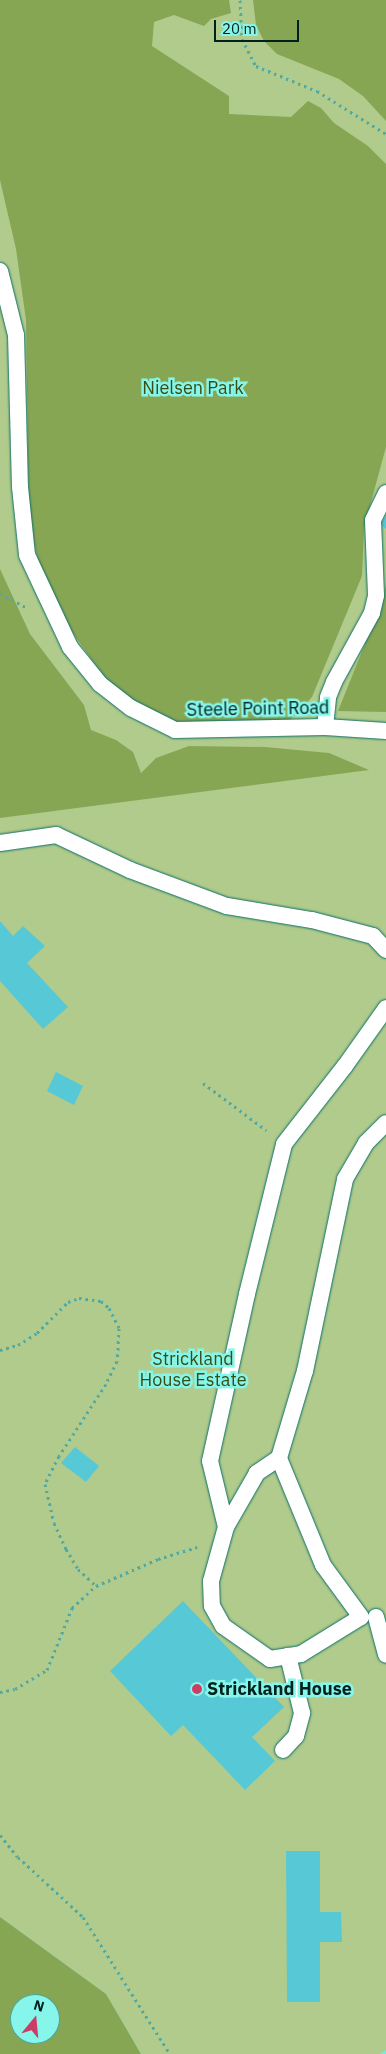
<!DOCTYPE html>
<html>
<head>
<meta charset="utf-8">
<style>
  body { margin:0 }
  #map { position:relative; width:386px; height:2054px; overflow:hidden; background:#7ae8dd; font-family:"IBM Plex Sans",sans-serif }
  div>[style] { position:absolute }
  .green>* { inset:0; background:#b0cb8b }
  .forest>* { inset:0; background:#86a654 }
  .building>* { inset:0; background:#57c8d6 }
  .path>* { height:3px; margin-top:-1.5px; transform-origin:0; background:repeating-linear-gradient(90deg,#53a9a0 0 2.5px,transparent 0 6.5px) }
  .roads { filter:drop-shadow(0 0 1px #0b6f68) drop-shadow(0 0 1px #0b6f68) }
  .service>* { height:16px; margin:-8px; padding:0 8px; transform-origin:8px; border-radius:8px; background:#fff }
  .dots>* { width:14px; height:14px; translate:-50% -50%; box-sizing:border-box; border:2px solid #87f6ea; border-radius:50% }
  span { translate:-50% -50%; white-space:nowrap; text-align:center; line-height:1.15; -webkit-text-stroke:5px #87f6ea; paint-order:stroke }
  .park-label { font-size:18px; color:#394d12 }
  .street-label { font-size:18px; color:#00221f }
  .poi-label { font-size:18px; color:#00221f; font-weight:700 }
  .left { translate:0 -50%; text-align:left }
  .north { position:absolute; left:10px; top:1994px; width:50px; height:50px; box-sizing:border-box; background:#87f6ea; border:1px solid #51a199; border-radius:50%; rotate:17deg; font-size:14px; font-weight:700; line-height:20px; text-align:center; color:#00221f }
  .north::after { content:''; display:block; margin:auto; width:18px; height:22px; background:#cb3c67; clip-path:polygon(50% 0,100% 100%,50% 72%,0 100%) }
  .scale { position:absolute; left:214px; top:20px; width:85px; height:22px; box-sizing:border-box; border:2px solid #00221f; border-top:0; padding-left:6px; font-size:15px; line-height:18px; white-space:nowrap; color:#00221f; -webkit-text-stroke:4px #87f6ea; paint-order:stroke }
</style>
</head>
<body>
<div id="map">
  <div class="green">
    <div style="clip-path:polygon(0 0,386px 0,386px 2050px,380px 2054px,141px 2054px,106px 1994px,0 1917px)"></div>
  </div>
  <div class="forest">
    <div style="clip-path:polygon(0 0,229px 0,231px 13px,211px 19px,204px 26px,174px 15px,154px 22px,152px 46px,229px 96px,229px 114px,291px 117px,308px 101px,321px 108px,334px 123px,368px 146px,386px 164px,386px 447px,364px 528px,362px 576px,312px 697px,290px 720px,180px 725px,143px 709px,111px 686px,72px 632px,41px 571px,29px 523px,26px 320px,16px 249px,0 180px)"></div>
    <div style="clip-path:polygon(253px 0,386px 0,386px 121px,363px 96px,339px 79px,277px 54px,264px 41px,256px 25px)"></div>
    <div style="clip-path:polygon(0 569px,30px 634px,84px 705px,91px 730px,116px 740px,133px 752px,141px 773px,156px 758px,189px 746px,265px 747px,329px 753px,369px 770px,0 818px)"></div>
    <div style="clip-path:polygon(386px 584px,386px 712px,338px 711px,383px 599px)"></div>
    <div style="clip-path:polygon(evenodd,0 1917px,106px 1994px,141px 2054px,0 2054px,0 1917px,20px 2004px,50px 2004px,50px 2034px,20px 2034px,20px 2004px)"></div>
  </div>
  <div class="building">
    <div style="clip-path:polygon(386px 516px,386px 529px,380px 524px)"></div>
    <div style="clip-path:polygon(0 921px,13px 936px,23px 926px,45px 946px,27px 963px,68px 1007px,43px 1029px,0 981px)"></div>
    <div style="clip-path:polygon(56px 1072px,83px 1086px,74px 1105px,47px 1091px)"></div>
    <div style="clip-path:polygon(75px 1447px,99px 1466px,86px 1482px,61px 1463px)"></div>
    <div style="clip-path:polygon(183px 1601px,284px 1707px,252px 1737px,275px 1761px,245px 1790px,183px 1725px,171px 1736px,110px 1671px)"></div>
    <div style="clip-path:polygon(286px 1851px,320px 1851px,320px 1912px,341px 1912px,342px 1942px,320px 1942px,320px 2002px,287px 2002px)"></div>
  </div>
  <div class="path">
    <div style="left:240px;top:0;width:39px;rotate:87deg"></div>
    <div style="left:242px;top:39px;width:30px;rotate:63deg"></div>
    <div style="left:256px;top:66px;width:66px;rotate:22.3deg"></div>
    <div style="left:317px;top:91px;width:81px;rotate:31.9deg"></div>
    <div style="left:0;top:593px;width:29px;rotate:29deg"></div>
    <div style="left:203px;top:1083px;width:79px;rotate:36.7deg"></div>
    <div style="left:0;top:1350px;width:19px;rotate:-16deg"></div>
    <div style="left:18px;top:1345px;width:22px;rotate:-32deg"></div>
    <div style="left:37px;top:1333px;width:44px;rotate:-45deg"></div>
    <div style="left:68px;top:1302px;width:12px;rotate:-20deg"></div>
    <div style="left:79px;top:1298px;width:22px;rotate:8deg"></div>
    <div style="left:101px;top:1301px;width:11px;rotate:41deg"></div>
    <div style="left:109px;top:1308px;width:22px;rotate:63deg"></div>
    <div style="left:119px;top:1328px;width:33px;rotate:93deg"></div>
    <div style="left:117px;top:1361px;width:25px;rotate:116deg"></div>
    <div style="left:106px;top:1384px;width:86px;rotate:123.1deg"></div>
    <div style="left:59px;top:1456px;width:31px;rotate:117deg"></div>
    <div style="left:45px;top:1484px;width:40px;rotate:77deg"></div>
    <div style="left:54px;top:1523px;width:29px;rotate:65deg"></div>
    <div style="left:66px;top:1549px;width:23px;rotate:59deg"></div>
    <div style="left:78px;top:1569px;width:25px;rotate:43deg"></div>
    <div style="left:0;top:1692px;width:15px;rotate:-11deg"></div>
    <div style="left:15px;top:1689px;width:37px;rotate:-31deg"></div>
    <div style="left:47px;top:1670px;width:67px;rotate:-68deg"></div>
    <div style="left:72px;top:1608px;width:33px;rotate:-43deg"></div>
    <div style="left:96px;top:1586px;width:68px;rotate:-23.5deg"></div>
    <div style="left:158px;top:1559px;width:41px;rotate:-17.1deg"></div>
    <div style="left:0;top:1835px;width:28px;rotate:51deg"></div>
    <div style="left:18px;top:1857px;width:88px;rotate:42.7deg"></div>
    <div style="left:83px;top:1917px;width:162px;rotate:57.6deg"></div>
  </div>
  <div class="roads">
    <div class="service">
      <div style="left:0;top:271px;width:66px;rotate:76deg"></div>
      <div style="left:16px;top:335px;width:152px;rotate:88.5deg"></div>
      <div style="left:20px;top:487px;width:68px;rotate:84.1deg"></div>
      <div style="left:27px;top:555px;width:102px;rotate:64.9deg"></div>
      <div style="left:70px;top:647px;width:48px;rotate:51deg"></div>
      <div style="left:100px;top:684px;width:39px;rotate:38deg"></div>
      <div style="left:131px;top:708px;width:49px;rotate:26.6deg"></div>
      <div style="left:175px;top:730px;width:150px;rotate:-1.1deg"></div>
      <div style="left:325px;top:727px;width:61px;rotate:3.8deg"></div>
      <div style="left:325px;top:727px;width:30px;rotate:-84deg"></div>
      <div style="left:328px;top:697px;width:16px;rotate:-68deg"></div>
      <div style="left:334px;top:682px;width:79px;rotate:-61.2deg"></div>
      <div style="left:372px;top:613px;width:18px;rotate:-77deg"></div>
      <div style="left:376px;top:595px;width:75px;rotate:-92.3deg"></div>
      <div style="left:373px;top:520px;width:30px;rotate:-64deg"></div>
      <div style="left:0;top:843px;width:57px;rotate:-8.1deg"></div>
      <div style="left:56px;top:835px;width:82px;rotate:25.3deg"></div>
      <div style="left:130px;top:870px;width:103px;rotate:20.4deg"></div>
      <div style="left:227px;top:906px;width:86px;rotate:9.4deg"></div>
      <div style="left:312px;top:920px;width:63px;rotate:14.7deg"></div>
      <div style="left:373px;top:936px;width:19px;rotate:47deg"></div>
      <div style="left:279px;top:1458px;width:27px;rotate:146deg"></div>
      <div style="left:257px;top:1473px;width:62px;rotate:119.9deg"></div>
      <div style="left:226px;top:1527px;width:56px;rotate:105.5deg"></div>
      <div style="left:211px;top:1581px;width:25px;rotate:88deg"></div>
      <div style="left:212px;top:1606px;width:23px;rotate:61deg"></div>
      <div style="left:223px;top:1626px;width:57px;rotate:35.1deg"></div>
      <div style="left:270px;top:1659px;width:31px;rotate:-9deg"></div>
      <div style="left:301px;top:1654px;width:70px;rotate:-31.7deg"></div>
      <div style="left:361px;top:1617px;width:64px;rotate:-126.2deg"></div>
      <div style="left:323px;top:1565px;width:116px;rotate:-112.4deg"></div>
      <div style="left:279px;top:1458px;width:91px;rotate:-73.4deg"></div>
      <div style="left:305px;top:1371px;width:196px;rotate:-78.2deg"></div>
      <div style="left:345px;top:1179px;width:42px;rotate:-59.7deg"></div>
      <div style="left:366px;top:1143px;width:28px;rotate:-45deg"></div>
      <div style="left:226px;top:1527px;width:68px;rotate:-103.6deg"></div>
      <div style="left:210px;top:1461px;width:171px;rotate:-77.5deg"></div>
      <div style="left:247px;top:1294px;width:154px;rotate:-76.1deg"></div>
      <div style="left:284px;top:1144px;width:99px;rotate:-52deg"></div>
      <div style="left:345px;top:1066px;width:71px;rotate:-54.7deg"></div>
      <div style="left:376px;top:1617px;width:39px;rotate:75deg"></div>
      <div style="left:283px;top:1750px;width:19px;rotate:-47deg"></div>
      <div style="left:296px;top:1736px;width:24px;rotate:-75deg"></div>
      <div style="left:302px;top:1713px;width:59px;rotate:-103.8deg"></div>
    </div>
  </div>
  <div class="dots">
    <div style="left:197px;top:1689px;background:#cb3c67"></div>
  </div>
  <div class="park-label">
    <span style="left:193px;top:388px">Nielsen Park</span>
    <span style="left:193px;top:1370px">Strickland<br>House Estate</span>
  </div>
  <div class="street-label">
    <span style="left:258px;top:709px;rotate:-1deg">Steele Point Road</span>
  </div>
  <div class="poi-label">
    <span class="left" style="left:207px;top:1689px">Strickland House</span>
  </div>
  <div class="north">N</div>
  <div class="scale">20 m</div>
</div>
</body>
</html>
